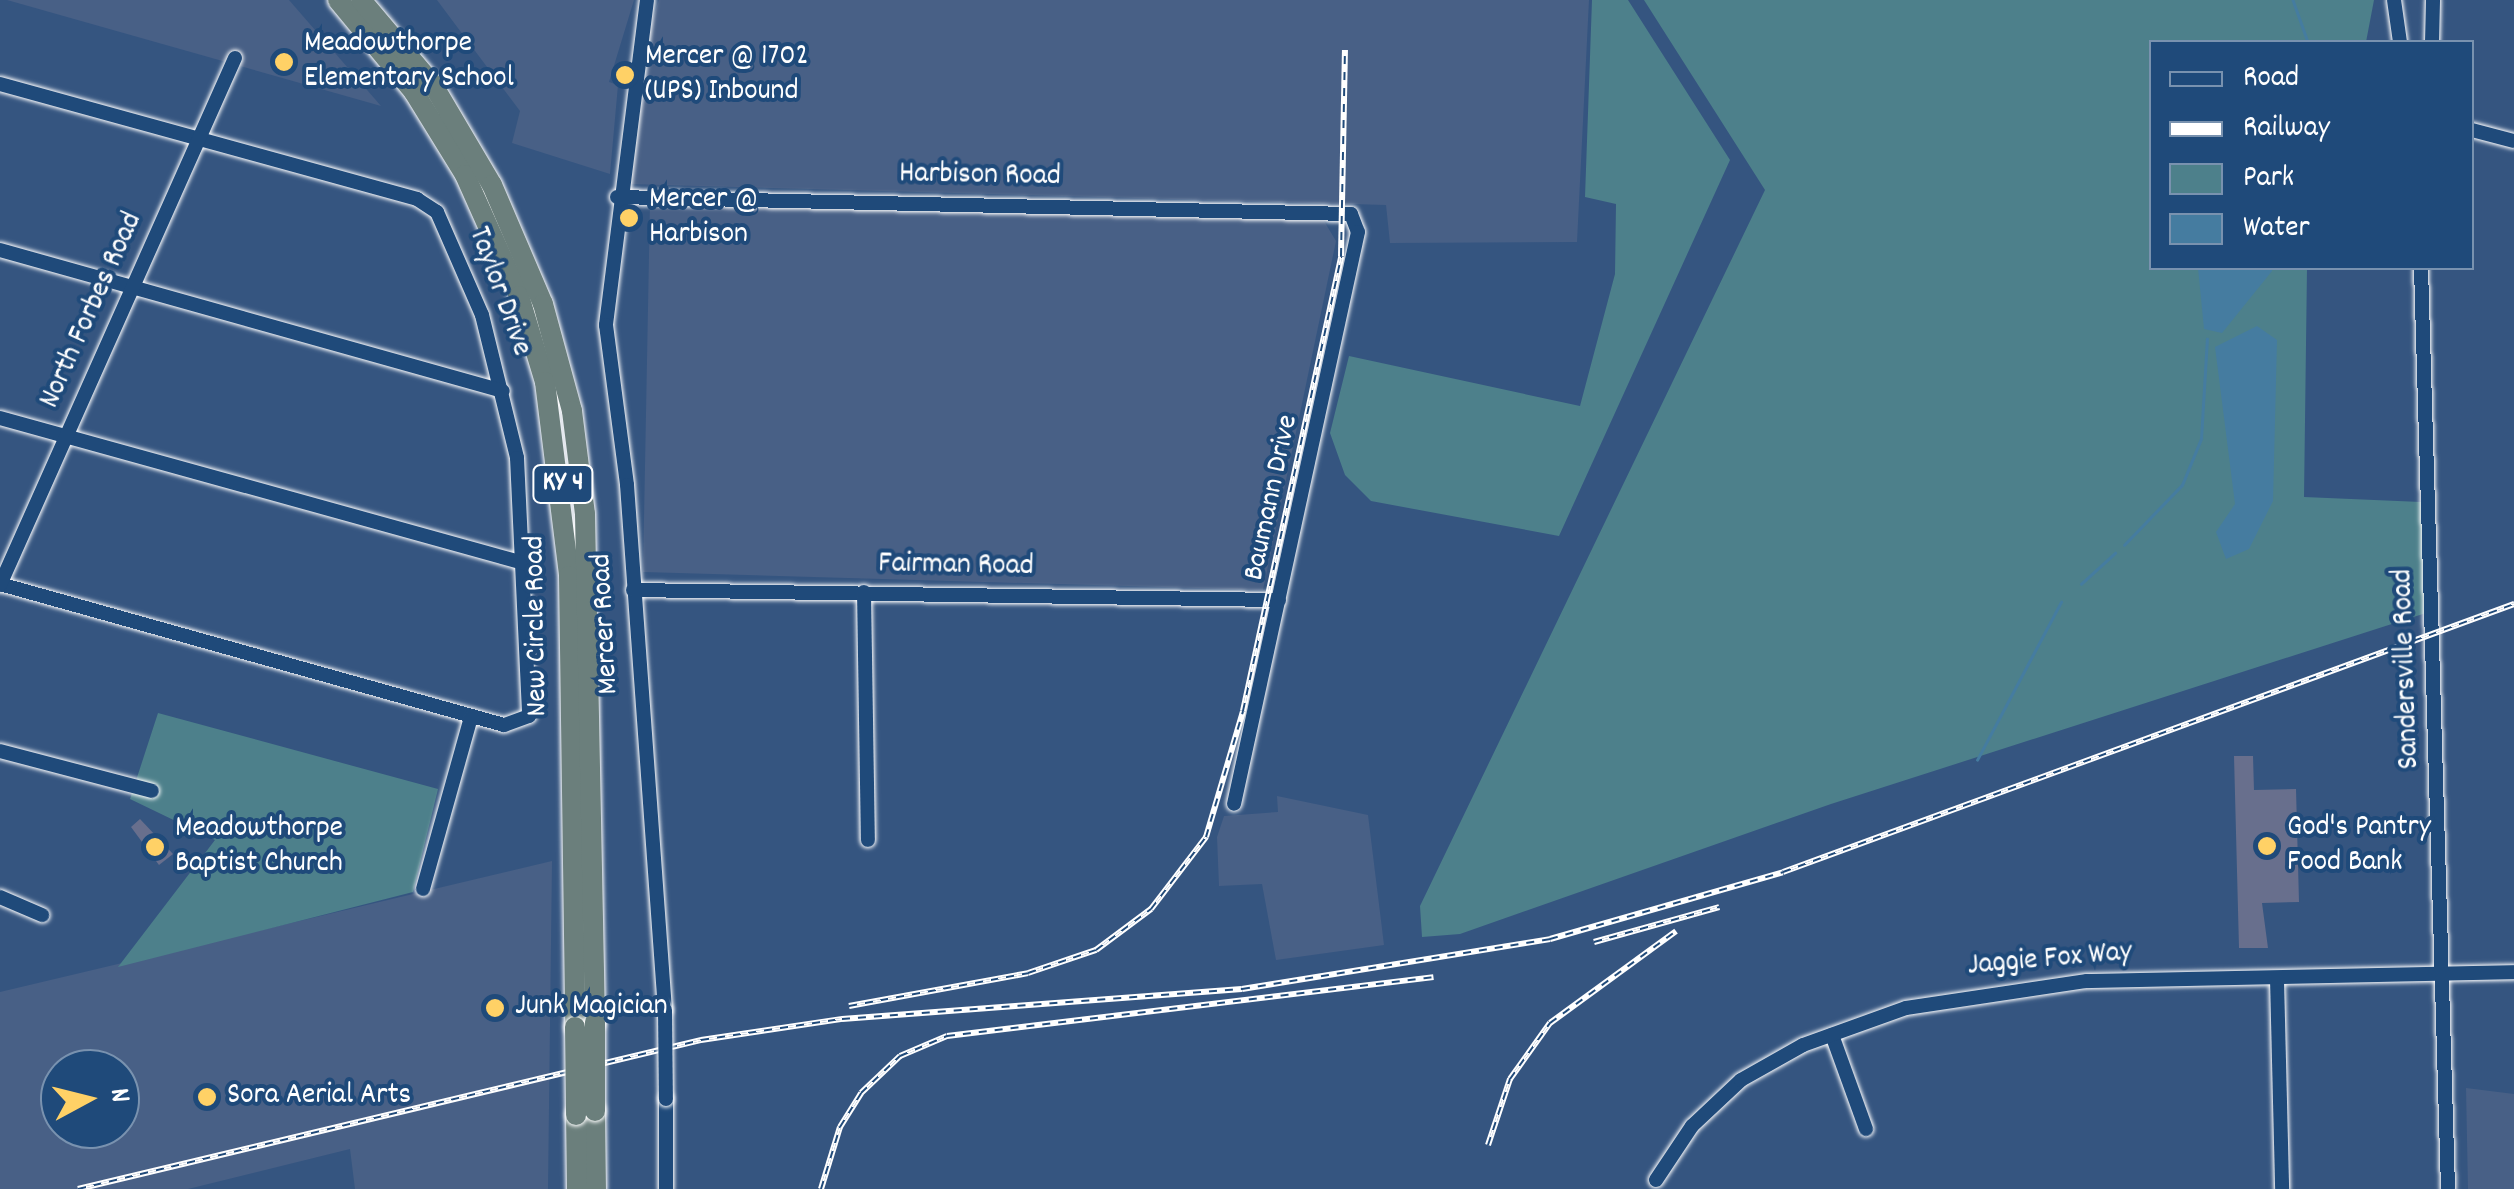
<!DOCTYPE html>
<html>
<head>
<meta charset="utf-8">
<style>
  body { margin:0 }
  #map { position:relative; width:2514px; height:1189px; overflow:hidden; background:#355580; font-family:Dekko,sans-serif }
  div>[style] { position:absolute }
  .built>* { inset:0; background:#486086 }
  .green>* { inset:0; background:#4d808b }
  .water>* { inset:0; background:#457ca0 }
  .stream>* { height:2.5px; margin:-1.25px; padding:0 1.25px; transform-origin:1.25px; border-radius:1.25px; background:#457ca0 }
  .building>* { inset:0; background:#686f8d }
  .roads { filter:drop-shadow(0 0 2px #fff) drop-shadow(0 0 2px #fff) }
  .minor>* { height:14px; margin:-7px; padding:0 7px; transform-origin:7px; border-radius:7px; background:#1f4a7a }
  .highway>* { height:20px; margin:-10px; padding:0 10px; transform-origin:10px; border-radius:10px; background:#6b7f7c }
  .rail>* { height:6px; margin-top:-3px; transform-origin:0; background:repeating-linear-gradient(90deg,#1f4a7a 0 8px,#fff 0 16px); box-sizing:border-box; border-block:2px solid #fff }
  .bridges { filter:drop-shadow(0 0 2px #fff) drop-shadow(0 0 2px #fff) }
  .minor-bridge>* { height:14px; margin:-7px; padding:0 7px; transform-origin:7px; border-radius:7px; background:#1f4a7a }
  .highway-bridge>* { height:20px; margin:-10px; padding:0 10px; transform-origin:10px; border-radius:10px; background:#6b7f7c }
  .dots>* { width:28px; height:28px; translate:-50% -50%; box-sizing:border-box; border:5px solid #1f4a7a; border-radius:50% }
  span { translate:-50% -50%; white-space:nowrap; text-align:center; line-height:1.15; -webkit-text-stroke:8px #1f4a7a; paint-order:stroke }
  .shield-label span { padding:2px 8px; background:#1f4a7a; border:2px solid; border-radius:8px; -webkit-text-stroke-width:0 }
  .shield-label { font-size:28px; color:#fff; font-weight:700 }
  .poi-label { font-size:30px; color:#fff }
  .left { translate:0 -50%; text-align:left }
  .street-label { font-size:30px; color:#fff }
  .legend { position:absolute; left:2149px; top:40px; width:325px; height:230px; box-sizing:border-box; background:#1f4a7a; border:2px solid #7992af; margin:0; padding:12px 18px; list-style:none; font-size:30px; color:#fff }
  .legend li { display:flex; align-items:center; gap:20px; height:50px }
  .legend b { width:50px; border:2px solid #7992af }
  .north { position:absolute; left:40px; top:1049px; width:100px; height:100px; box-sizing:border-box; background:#1f4a7a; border:2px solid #7992af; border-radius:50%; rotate:83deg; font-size:28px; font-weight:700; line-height:40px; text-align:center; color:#fff }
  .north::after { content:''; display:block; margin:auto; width:35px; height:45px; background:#ffd166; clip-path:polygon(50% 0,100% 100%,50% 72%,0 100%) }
</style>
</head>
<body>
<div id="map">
  <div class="built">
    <div style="clip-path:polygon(7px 0,289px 0,381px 106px)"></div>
    <div style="clip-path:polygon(437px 0,634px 0,609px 82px,618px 85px,610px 174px,512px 143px,520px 111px)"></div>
    <div style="clip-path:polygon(659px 0,1589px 0,1577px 242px,1390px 243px,1386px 205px,628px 184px,641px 58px)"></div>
    <div style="clip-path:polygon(650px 202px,1324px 221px,1336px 241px,1263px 590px,643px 572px)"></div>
    <div style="clip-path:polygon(1277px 796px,1368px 815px,1384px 945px,1276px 960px,1262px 884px,1219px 886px,1217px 837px,1224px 816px,1278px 812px)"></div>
    <div style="clip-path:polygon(evenodd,552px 861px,548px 1189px,355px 1189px,350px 1149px,188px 1189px,0 1189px,0 992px,552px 861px,60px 1069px,120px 1069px,120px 1129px,60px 1129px,60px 1069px)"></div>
    <div style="clip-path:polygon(2466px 1088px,2514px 1094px,2514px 1189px,2468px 1189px)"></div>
  </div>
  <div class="green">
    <div style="clip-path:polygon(1592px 0,1628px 0,1730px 160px,1559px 536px,1371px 501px,1345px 475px,1330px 433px,1349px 356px,1580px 406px,1615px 274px,1616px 204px,1585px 197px)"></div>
    <div style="clip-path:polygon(1644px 0,2374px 0,2366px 42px,2152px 42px,2152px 268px,2307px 268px,2304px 497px,2421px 502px,2426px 613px,1831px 804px,1460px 934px,1422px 937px,1420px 906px,1765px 190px)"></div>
    <div style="clip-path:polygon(158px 713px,438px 789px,413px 892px,118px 967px,215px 840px,130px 799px)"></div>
  </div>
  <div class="water">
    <div style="clip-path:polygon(2198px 268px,2272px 268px,2272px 271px,2222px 333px,2204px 329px)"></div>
    <div style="clip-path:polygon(2257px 326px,2277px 340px,2273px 501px,2249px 549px,2226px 559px,2216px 532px,2235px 504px,2215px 347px)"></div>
  </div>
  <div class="stream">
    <div style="left:2293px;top:0;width:45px;rotate:70.3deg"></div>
    <div style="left:2124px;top:545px;width:83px;rotate:-46deg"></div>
    <div style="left:2182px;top:485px;width:50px;rotate:-67.6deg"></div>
    <div style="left:2201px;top:439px;width:100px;rotate:-86.6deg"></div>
    <div style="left:2081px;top:584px;width:46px;rotate:-42.4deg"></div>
    <div style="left:1977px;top:760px;width:179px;rotate:-62deg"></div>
  </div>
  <div class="building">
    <div style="clip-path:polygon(2234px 756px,2253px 756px,2254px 790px,2296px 789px,2299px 902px,2262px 903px,2268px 948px,2239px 948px)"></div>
    <div style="clip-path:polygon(140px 819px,173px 854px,159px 865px,131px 827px)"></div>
  </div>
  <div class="roads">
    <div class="minor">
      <div style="left:647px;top:0;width:328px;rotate:97.2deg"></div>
      <div style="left:606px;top:325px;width:161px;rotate:82.5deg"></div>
      <div style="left:627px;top:485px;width:526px;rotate:85.86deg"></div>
      <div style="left:2394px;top:0;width:42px;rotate:81.9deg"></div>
      <div style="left:2432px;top:42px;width:42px;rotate:-88.6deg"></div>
      <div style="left:0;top:84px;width:433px;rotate:15.4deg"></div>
      <div style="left:417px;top:199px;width:24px;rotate:33deg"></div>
      <div style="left:437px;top:212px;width:112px;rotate:66.4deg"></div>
      <div style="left:482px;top:315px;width:147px;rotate:76.2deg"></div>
      <div style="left:517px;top:458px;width:258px;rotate:87.3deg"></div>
      <div style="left:529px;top:716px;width:27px;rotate:160deg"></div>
      <div style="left:504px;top:725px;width:523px;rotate:-164.37deg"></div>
      <div style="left:2472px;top:130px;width:43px;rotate:14.7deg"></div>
      <div style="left:617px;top:197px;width:734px;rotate:1.33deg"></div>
      <div style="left:1351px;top:214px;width:19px;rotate:69deg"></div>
      <div style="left:1358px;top:232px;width:585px;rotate:102.23deg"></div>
      <div style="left:0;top:250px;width:522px;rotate:15.66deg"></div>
      <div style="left:2421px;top:268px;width:921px;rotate:88.32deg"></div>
      <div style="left:0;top:418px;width:547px;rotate:15.48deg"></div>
      <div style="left:0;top:585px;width:577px;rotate:-65.97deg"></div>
      <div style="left:633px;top:590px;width:646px;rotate:0.89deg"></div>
      <div style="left:864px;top:592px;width:248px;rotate:89.1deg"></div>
      <div style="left:0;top:751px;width:157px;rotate:14.7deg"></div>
      <div style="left:423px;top:889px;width:179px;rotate:-74.4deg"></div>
      <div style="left:0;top:897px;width:46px;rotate:23.2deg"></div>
      <div style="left:2277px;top:979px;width:210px;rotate:88.6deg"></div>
      <div style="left:1832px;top:1035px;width:100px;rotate:70.1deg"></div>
      <div style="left:1656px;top:1180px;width:65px;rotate:-56.3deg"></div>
      <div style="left:1692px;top:1126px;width:67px;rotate:-43.2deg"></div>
      <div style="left:1741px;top:1080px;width:71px;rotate:-29.4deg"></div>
      <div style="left:1803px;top:1045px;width:109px;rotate:-19.8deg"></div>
      <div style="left:1906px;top:1008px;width:183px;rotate:-8.5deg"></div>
      <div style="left:2087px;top:981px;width:427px;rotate:-1.2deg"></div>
      <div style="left:666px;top:1189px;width:90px;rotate:-90deg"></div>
    </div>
    <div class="highway">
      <div style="left:338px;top:0;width:119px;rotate:50.4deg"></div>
      <div style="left:414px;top:92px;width:97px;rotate:58.4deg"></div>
      <div style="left:465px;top:175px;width:133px;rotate:65.9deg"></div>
      <div style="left:519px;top:296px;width:90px;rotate:73.2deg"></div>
      <div style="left:545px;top:382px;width:195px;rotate:82.9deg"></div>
      <div style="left:569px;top:576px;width:451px;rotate:89.2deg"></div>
      <div style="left:361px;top:0;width:111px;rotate:49.7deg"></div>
      <div style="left:433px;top:85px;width:116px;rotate:59.5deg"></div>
      <div style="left:492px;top:185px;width:129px;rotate:66.8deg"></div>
      <div style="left:543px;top:304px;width:111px;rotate:74.8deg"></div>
      <div style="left:572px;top:411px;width:104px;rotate:82.8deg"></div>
      <div style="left:585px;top:514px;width:508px;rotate:88.87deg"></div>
      <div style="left:595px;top:1111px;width:78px;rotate:89.3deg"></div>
      <div style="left:576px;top:1115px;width:74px;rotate:89.2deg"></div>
    </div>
  </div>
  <div class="rail">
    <div style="left:1594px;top:942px;width:130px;rotate:-15.6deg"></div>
    <div style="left:849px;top:1006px;width:182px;rotate:-10.4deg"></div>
    <div style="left:1028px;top:973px;width:72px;rotate:-18.7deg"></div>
    <div style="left:1096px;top:950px;width:69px;rotate:-36.7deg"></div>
    <div style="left:1151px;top:909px;width:91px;rotate:-52.6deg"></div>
    <div style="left:1206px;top:837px;width:131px;rotate:-73.6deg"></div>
    <div style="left:1243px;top:711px;width:465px;rotate:-77.8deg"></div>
    <div style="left:1341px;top:256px;width:206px;rotate:-88.9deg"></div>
    <div style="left:1488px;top:1145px;width:70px;rotate:-71.6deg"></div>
    <div style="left:1510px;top:1079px;width:69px;rotate:-54.5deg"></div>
    <div style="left:1550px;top:1023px;width:156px;rotate:-36.1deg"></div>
    <div style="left:78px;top:1189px;width:641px;rotate:-13.45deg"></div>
    <div style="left:701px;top:1040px;width:143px;rotate:-8.5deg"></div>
    <div style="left:842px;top:1019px;width:401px;rotate:-4.3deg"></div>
    <div style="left:1242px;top:989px;width:312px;rotate:-9.2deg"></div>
    <div style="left:1550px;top:939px;width:242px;rotate:-16deg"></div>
    <div style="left:1783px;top:872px;width:779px;rotate:-20.13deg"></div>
    <div style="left:821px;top:1189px;width:65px;rotate:-73deg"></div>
    <div style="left:840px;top:1127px;width:40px;rotate:-58deg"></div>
    <div style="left:861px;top:1093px;width:54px;rotate:-43.5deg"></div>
    <div style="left:900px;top:1056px;width:51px;rotate:-23.1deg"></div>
    <div style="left:947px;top:1036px;width:490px;rotate:-6.9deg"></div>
  </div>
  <div class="bridges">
    <div class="minor-bridge">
      <div style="left:665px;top:1010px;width:89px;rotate:89.4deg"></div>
    </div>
    <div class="highway-bridge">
      <div style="left:575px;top:1027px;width:88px;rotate:89.3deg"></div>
      <div style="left:595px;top:1111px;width:89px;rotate:-90deg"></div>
    </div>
  </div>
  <div class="dots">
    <div style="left:284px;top:62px;background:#ffd166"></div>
    <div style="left:625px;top:75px;background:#ffd166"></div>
    <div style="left:629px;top:218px;background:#ffd166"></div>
    <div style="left:2267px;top:846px;background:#ffd166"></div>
    <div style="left:155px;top:847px;background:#ffd166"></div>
    <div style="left:495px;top:1008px;background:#ffd166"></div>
    <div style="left:207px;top:1097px;background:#ffd166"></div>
  </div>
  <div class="shield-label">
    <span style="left:563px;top:484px">KY 4</span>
  </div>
  <div class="poi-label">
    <span class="left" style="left:304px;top:62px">Meadowthorpe<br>Elementary School</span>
    <span class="left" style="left:645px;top:75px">Mercer @ 1702<br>(UPS) Inbound</span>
    <span class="left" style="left:649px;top:218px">Mercer @<br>Harbison</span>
    <span class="left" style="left:2287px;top:846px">God's Pantry<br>Food Bank</span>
    <span class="left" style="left:175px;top:847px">Meadowthorpe<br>Baptist Church</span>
    <span class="left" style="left:515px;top:1008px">Junk Magician</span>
    <span class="left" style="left:227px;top:1097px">Sora Aerial Arts</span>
  </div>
  <div class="street-label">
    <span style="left:980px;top:177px;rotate:1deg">Harbison Road</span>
    <span style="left:498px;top:292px;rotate:70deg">Taylor Drive</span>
    <span style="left:93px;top:311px;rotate:-66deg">North Forbes Road</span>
    <span style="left:1273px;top:498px;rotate:-78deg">Baumann Drive</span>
    <span style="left:956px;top:567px;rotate:1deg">Fairman Road</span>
    <span style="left:607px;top:624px;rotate:-93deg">Mercer Road</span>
    <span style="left:538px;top:626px;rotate:-91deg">New Circle Road</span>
    <span style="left:2408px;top:669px;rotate:-92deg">Sandersville Road</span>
    <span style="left:2050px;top:961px;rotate:-5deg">Jaggie Fox Way</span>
  </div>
  <ul class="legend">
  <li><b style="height:12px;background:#1f4a7a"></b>Road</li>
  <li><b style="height:12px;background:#fff"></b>Railway</li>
  <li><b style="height:28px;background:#4d808b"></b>Park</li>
  <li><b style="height:28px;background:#457ca0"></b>Water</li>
  </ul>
  <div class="north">N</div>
</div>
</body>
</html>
